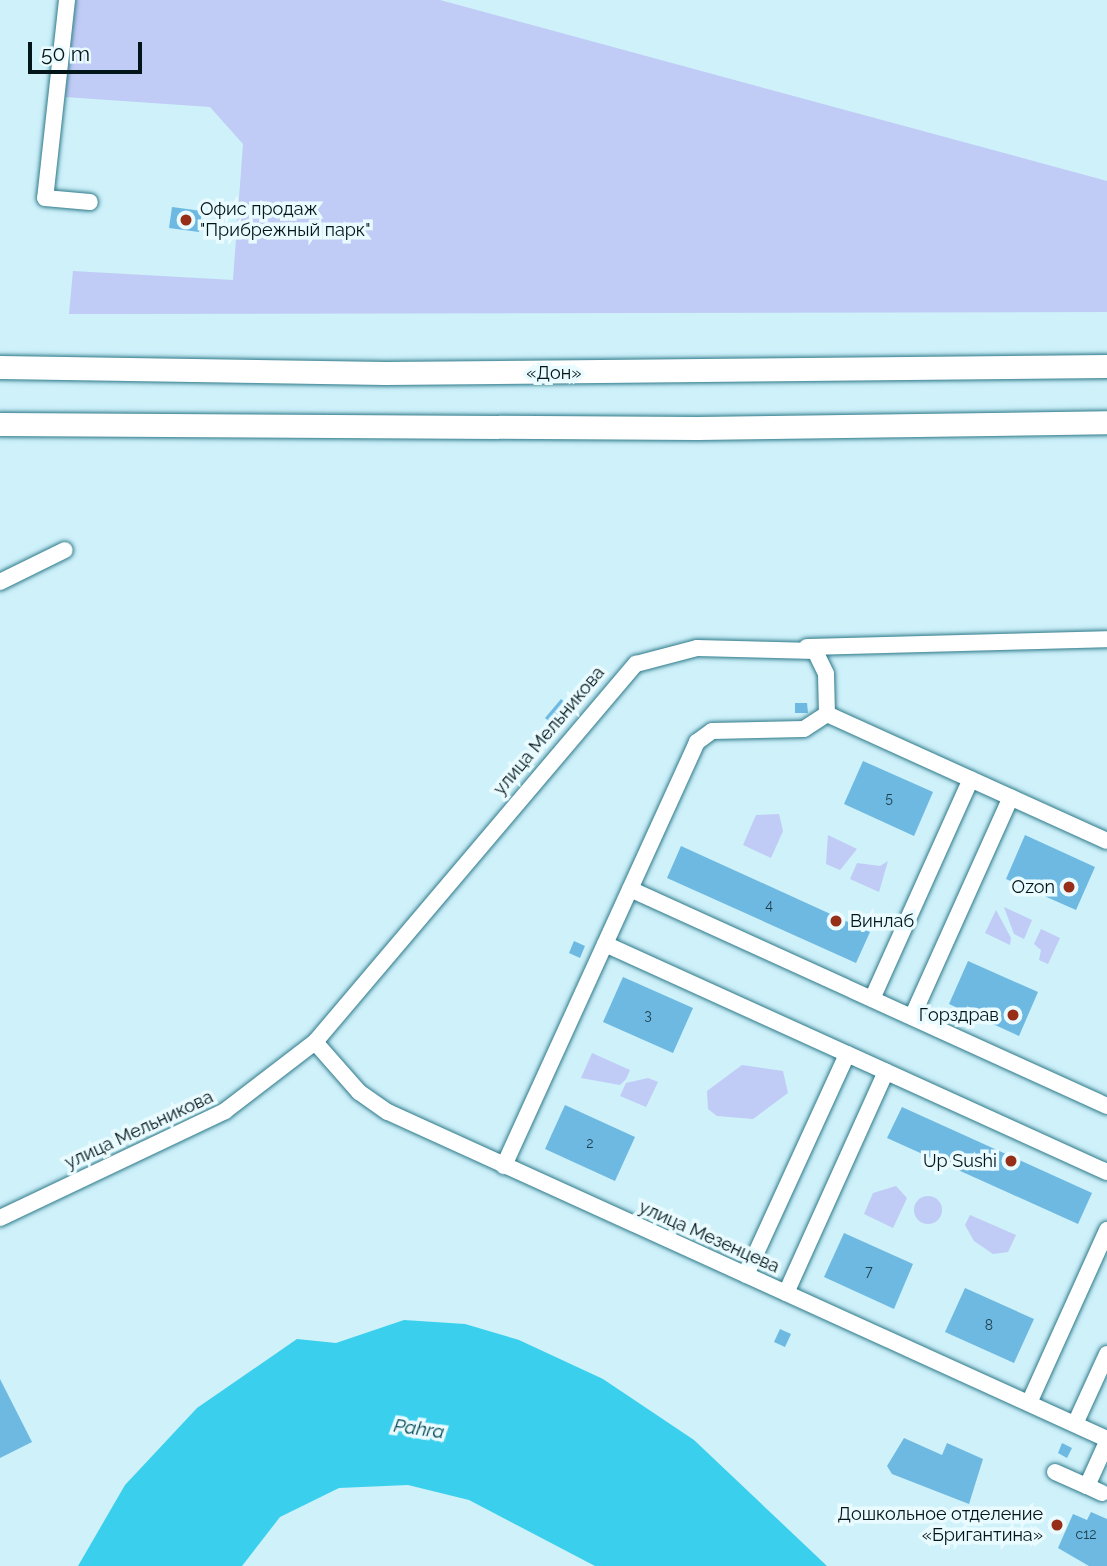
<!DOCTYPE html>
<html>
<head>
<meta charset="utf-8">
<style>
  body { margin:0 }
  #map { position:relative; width:1107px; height:1566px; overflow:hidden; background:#cef1fa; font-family:Raleway,sans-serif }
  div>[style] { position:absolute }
  .green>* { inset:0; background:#c0cbf6 }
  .round { border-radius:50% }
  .water>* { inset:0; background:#3ad0ed }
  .building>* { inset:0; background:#6eb9e2 }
  .roads { filter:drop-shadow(0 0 2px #2e7989) drop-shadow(0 0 2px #2e7989) }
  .minor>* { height:16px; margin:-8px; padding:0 8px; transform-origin:8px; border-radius:8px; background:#fff }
  .highway>* { height:23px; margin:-11.5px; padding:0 11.5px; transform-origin:11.5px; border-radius:11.5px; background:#fff }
  .dots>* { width:19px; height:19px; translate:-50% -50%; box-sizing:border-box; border:4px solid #eafbff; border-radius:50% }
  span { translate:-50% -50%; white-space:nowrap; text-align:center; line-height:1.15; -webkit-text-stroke:7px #eafbff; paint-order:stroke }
  .number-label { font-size:14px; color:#1d3e4b }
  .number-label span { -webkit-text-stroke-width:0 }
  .poi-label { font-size:18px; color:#021519 }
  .left { translate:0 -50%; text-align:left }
  .right { translate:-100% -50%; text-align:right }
  .street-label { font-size:18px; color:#021519 }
  .water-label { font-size:19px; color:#024652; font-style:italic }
  .scale { position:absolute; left:28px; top:42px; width:114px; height:32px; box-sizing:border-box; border:4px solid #021519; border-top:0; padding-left:9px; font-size:21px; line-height:24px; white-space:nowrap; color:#021519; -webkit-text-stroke:5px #eafbff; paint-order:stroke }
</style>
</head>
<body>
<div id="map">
  <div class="green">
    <div style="clip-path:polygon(76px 0,440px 0,1107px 181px,1107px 312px,69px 314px,73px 271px,233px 280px,243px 144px,210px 107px,65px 97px)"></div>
    <div style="clip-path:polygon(779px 814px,783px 831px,771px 858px,743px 845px,756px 815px)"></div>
    <div style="clip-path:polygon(828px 835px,857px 849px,840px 870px,826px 864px)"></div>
    <div style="clip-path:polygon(888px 861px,879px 892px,850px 879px,857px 863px,880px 866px)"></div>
    <div style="clip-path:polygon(1004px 907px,1032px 920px,1024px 939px,1014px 934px)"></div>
    <div style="clip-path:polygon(996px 910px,1011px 938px,1010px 945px,985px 933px)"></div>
    <div style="clip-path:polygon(1041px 929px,1060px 938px,1048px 964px,1039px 960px,1041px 950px,1034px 944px)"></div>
    <div style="clip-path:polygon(592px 1053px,630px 1070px,626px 1079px,620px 1085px,581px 1078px)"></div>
    <div style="clip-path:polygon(742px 1065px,783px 1071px,788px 1093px,753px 1119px,717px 1116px,708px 1109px,707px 1091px)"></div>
    <div style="clip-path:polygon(648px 1078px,658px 1082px,646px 1107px,620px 1096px,626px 1083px)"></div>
    <div style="clip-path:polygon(896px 1186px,907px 1198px,893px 1228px,864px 1214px,873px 1193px)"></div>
    <div class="round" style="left:914px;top:1196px;width:28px;height:28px"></div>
    <div style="clip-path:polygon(970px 1215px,1016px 1235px,1008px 1252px,993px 1254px,974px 1241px,965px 1225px)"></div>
  </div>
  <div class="water">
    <div style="clip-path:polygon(404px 1320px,465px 1324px,519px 1340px,603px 1379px,694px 1440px,827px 1566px,595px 1566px,469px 1500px,408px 1485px,339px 1488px,280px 1517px,242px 1566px,78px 1566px,125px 1485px,197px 1408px,297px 1339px,336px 1343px)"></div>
  </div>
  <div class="building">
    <div style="clip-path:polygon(172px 207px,202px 211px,199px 232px,169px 228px)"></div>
    <div style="clip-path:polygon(561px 699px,569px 706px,554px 725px,545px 718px)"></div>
    <div style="clip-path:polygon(795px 703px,807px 703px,808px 713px,795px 713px)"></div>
    <div style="clip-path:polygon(863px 761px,933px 792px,914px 836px,844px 804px)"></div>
    <div style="clip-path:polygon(1025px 835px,1095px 867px,1076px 910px,1006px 879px)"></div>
    <div style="clip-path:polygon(681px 846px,870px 932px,856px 963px,667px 878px)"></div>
    <div style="clip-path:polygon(574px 941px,585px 946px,580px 958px,569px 953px)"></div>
    <div style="clip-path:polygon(968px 961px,1038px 992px,1019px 1036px,949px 1004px)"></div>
    <div style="clip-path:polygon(623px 977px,693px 1008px,673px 1053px,603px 1022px)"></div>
    <div style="clip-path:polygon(565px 1105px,635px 1137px,615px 1181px,545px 1149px)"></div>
    <div style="clip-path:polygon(902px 1107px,1092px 1193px,1078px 1224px,887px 1138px)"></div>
    <div style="clip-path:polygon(844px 1233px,913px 1264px,894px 1309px,824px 1277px)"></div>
    <div style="clip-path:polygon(965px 1288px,1034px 1319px,1014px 1363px,945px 1332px)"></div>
    <div style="clip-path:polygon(780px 1329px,791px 1334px,785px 1347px,774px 1342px)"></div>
    <div style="clip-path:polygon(0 1379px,32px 1442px,0 1458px)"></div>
    <div style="clip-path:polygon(904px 1438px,942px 1455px,947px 1443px,983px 1459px,969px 1504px,892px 1474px,887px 1466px)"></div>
    <div style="clip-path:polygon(1062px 1443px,1072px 1448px,1067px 1458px,1058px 1453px)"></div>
    <div style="clip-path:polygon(1091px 1512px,1107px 1519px,1107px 1566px,1089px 1566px,1058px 1548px,1073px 1514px,1087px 1520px)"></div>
  </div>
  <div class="roads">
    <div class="minor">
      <div style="left:67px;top:0;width:199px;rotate:96.3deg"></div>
      <div style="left:45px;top:198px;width:45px;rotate:5.1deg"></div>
      <div style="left:0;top:582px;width:72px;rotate:-26.2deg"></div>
      <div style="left:807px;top:647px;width:300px;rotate:-1.5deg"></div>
      <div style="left:827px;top:714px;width:307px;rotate:24.4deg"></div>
      <div style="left:630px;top:889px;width:524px;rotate:24.46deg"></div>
      <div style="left:605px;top:944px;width:551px;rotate:24.43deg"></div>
      <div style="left:872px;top:999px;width:241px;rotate:-65.8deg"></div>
      <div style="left:912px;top:1017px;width:241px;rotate:-65.8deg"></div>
      <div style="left:315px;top:1042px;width:67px;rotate:48.7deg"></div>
      <div style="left:359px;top:1092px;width:35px;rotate:35deg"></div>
      <div style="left:388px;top:1112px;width:790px;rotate:24.46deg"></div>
      <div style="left:0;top:1218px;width:249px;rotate:-25.4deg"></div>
      <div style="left:225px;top:1111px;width:113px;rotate:-37.5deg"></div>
      <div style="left:315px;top:1042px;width:496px;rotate:-49.7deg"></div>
      <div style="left:636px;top:664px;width:63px;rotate:-14.7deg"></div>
      <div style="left:697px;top:648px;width:118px;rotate:1.5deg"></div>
      <div style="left:815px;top:651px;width:25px;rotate:64deg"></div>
      <div style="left:826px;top:674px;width:40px;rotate:88.6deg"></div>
      <div style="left:827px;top:714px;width:27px;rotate:147deg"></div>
      <div style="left:804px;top:729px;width:92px;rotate:178.8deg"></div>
      <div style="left:712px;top:731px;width:19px;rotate:144deg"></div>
      <div style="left:697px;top:742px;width:466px;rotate:114.5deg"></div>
      <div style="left:746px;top:1275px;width:243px;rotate:-65.4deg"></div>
      <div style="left:786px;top:1293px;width:243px;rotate:-65.7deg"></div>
      <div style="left:1029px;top:1403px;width:190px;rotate:-65.7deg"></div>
      <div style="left:1075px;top:1424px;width:77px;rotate:-65.4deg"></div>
      <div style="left:1055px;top:1472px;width:35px;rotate:24deg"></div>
      <div style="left:1102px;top:1493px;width:17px;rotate:-155deg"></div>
      <div style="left:1087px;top:1486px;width:48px;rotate:-65.6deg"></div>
    </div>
    <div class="highway">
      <div style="left:0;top:367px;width:385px;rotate:0.9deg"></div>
      <div style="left:385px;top:373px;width:722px;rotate:-0.56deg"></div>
      <div style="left:0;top:424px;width:697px;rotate:0.33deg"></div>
      <div style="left:697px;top:428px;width:410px;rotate:-0.8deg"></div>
    </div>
  </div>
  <div class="dots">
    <div style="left:186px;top:220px;background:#972e17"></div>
    <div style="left:1069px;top:887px;background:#972e17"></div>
    <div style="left:836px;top:921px;background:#972e17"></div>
    <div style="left:1013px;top:1015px;background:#972e17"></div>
    <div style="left:1011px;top:1161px;background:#972e17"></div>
    <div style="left:1057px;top:1525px;background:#972e17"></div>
  </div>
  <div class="number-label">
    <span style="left:889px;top:798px">5</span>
    <span style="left:769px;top:905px">4</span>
    <span style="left:648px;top:1015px">3</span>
    <span style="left:590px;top:1143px">2</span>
    <span style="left:869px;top:1271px">7</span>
    <span style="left:989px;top:1325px">8</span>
    <span style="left:1086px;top:1534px">с12</span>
  </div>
  <div class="poi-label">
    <span class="left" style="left:200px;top:220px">Офис продаж<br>"Прибрежный парк"</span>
    <span class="right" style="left:1055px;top:887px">Ozon</span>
    <span class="left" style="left:850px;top:921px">Винлаб</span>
    <span class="right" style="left:999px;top:1015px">Горздрав</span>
    <span class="right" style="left:997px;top:1161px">Up Sushi</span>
    <span class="right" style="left:1043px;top:1525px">Дошкольное отделение<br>«Бригантина»</span>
  </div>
  <div class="street-label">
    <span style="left:554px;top:373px">«Дон»</span>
    <span style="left:549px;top:731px;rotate:-50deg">улица Мельникова</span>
    <span style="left:139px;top:1130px;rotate:-25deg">улица Мельникова</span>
    <span style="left:709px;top:1237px;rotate:24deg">улица Мезенцева</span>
  </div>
  <div class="water-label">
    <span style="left:419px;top:1429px;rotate:8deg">Pahra</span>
  </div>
  <div class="scale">50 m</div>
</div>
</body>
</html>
